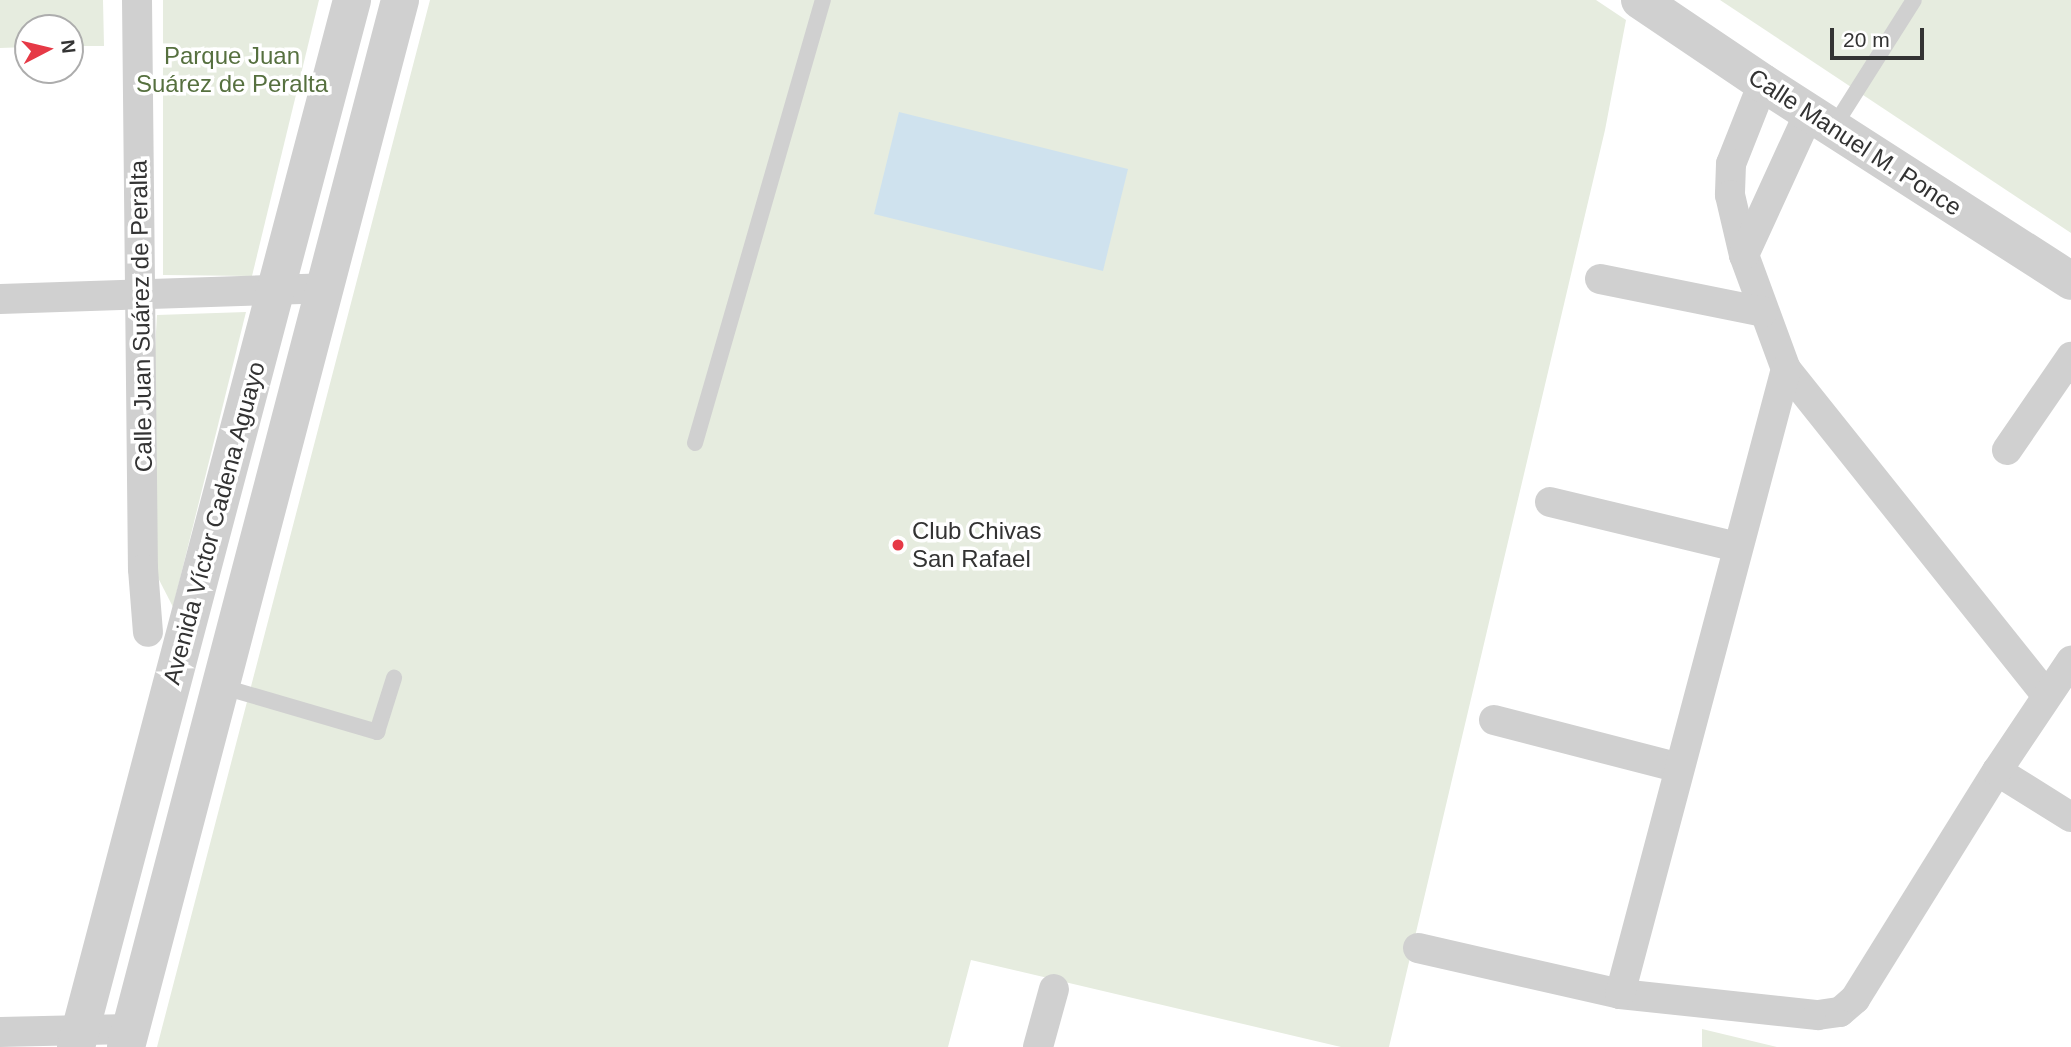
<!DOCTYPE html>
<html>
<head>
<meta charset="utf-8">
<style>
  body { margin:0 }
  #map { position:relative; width:2071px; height:1047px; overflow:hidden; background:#fff; font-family:Arial,sans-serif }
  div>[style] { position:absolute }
  .green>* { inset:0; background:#e6ecdf }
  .water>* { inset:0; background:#cfe2ee }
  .service>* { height:16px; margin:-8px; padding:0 8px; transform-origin:8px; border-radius:8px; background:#d0d0d0 }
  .minor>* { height:30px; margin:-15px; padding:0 15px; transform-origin:15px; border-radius:15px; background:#d0d0d0 }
  .tertiary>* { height:38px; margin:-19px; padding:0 19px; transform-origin:19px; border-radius:19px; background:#d0d0d0 }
  .dots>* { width:19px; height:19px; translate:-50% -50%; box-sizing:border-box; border:4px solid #fff; border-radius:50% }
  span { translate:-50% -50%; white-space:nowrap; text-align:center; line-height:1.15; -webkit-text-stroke:7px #fff; paint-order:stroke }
  .park-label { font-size:24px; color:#56703f }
  .street-label { font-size:24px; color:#333 }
  .poi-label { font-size:24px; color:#333 }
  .left { translate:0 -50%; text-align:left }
  .north { position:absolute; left:14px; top:14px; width:70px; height:70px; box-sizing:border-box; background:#fff; border:2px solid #adadad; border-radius:50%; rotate:83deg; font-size:19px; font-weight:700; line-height:28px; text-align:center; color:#333 }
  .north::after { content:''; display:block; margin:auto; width:24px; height:32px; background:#e63946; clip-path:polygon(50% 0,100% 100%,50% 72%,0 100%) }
  .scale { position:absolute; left:1830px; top:28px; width:94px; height:32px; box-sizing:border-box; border:4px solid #333; border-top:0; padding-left:9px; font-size:21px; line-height:24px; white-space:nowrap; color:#333; -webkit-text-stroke:5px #fff; paint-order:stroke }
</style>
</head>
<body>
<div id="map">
  <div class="green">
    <div style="clip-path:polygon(0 0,103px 0,104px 46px,70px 46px,70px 28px,28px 28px,28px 47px,0 48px)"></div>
    <div style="clip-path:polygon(163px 0,319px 0,252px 276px,163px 275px)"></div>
    <div style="clip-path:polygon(430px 0,1596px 0,1626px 20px,1605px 130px,1389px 1047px,1341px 1047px,971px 960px,948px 1047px,157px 1047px)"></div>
    <div style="clip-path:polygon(1720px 0,2071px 0,2071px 233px)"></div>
    <div style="clip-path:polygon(246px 312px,173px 607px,153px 568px,146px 506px,157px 315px)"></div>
    <div style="clip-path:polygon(1702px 1029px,1777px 1047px,1702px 1047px)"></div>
  </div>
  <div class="water">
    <div style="clip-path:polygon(899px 112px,1128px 169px,1103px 271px,874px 214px)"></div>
  </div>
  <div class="service">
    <div style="left:1833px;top:128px;width:151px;rotate:-57.7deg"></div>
    <div style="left:695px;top:443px;width:461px;rotate:-73.9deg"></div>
    <div style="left:220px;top:686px;width:164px;rotate:16.3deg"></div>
    <div style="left:377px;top:732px;width:57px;rotate:-72.5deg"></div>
  </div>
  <div class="minor">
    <div style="left:137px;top:0;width:569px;rotate:89.4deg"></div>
    <div style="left:143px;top:569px;width:63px;rotate:85.5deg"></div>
    <div style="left:1763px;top:83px;width:87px;rotate:111.6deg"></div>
    <div style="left:1731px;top:164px;width:31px;rotate:92deg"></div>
    <div style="left:1730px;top:195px;width:62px;rotate:76.9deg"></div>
    <div style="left:1744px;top:255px;width:121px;rotate:69.8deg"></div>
    <div style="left:1786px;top:369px;width:418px;rotate:51.4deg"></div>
    <div style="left:1744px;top:255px;width:156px;rotate:-65.4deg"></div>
    <div style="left:1600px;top:279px;width:166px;rotate:11.4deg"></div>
    <div style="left:0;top:299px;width:325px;rotate:-1.9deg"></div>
    <div style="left:2007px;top:450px;width:113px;rotate:-55.5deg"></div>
    <div style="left:1550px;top:502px;width:193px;rotate:13.5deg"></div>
    <div style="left:1494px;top:720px;width:191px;rotate:14.5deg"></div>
    <div style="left:1997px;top:771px;width:87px;rotate:31.9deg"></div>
    <div style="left:1418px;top:948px;width:207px;rotate:12.8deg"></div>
    <div style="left:1620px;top:994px;width:199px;rotate:6.1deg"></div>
    <div style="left:1818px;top:1015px;width:22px;rotate:-8deg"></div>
    <div style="left:1840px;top:1012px;width:20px;rotate:-41deg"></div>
    <div style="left:1855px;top:999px;width:269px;rotate:-58.1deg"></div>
    <div style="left:1997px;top:771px;width:133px;rotate:-56.1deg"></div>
    <div style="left:1620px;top:994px;width:647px;rotate:-75.13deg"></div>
    <div style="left:0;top:1032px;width:129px;rotate:-1.3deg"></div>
    <div style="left:1038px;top:1047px;width:60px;rotate:-74.6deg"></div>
  </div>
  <div class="tertiary">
    <div style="left:1640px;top:0;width:148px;rotate:34deg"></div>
    <div style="left:1763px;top:83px;width:366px;rotate:32.7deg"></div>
    <div style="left:76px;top:1047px;width:1083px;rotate:-75.23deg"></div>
    <div style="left:126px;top:1047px;width:1082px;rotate:-75.33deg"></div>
  </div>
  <div class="dots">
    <div style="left:898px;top:545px;background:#e63946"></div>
  </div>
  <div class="park-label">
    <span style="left:232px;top:70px">Parque Juan<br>Suárez de Peralta</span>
  </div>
  <div class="street-label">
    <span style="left:1855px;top:142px;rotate:33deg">Calle Manuel M. Ponce</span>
    <span style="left:141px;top:316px;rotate:-91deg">Calle Juan Suárez de Peralta</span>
    <span style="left:214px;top:523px;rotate:-75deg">Avenida Víctor Cadena Aguayo</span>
  </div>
  <div class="poi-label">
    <span class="left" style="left:912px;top:545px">Club Chivas<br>San Rafael</span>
  </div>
  <div class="north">N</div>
  <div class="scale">20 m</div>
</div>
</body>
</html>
